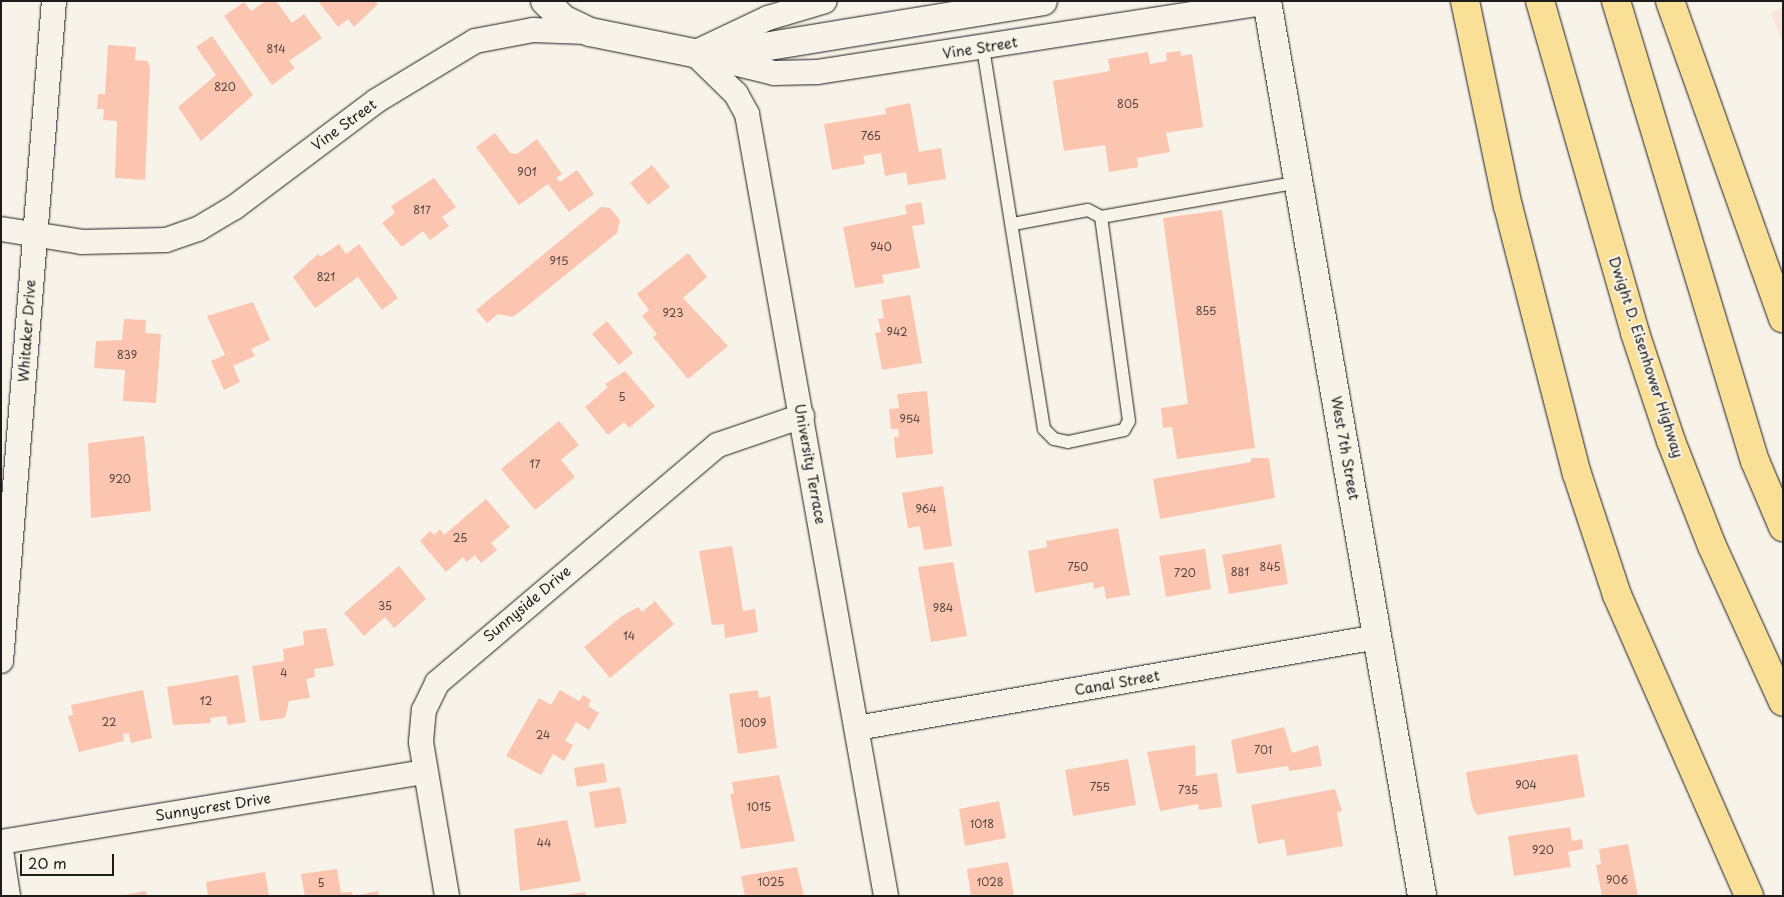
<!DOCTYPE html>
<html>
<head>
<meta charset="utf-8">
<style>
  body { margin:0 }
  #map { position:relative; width:1784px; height:897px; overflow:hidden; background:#f7f3e8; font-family:"Playpen Sans",sans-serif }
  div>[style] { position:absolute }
  .built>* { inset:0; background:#f8e5d7 }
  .building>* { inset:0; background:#fcc5af }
  .roads { filter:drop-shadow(0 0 1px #1c1c1c) drop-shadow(0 0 1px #1c1c1c) }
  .service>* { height:12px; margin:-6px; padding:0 6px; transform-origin:6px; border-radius:6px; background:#f7f3e8 }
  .minor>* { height:24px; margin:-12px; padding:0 12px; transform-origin:12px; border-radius:12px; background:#f7f3e8 }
  .tertiary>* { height:28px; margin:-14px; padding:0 14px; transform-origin:14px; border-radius:14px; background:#f7f3e8 }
  .motorway>* { height:28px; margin:-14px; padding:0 14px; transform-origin:14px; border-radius:14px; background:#fadf96 }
  span { translate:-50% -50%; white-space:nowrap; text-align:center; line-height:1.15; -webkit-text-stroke:4.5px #f7f3e8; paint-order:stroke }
  .number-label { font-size:11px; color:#544641 }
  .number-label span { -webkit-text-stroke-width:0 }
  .street-label { font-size:14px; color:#1c1c1c }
  .frame { position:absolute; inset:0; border:2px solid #1c1c1c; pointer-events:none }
  .scale { position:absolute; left:20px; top:854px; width:94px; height:22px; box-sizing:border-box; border:2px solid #1c1c1c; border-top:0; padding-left:6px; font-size:15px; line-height:18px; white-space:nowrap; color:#1c1c1c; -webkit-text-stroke:4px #f7f3e8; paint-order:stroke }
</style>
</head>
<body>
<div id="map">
  <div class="built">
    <div style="clip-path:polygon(1783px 7px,1783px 44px,1771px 13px)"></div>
  </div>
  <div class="building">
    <div style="clip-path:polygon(266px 1px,276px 1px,292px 23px,304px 14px,322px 38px,289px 61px,295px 68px,272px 85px,224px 16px,244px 2px,251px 11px)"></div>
    <div style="clip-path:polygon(318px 1px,375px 1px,378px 4px,354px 27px,348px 19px,338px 27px)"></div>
    <div style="clip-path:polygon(212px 36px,253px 95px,201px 141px,178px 107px,216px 75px,196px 47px)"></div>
    <div style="clip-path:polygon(108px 45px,136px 47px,135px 60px,148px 61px,150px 69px,145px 180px,115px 178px,117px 121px,103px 120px,104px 109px,97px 109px,98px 94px,105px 94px)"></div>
    <div style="clip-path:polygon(1180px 51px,1181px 56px,1192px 54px,1203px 127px,1166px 133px,1170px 152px,1137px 158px,1138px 167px,1109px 172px,1105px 145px,1064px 151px,1053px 81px,1110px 71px,1108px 59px,1148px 52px,1150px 64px,1167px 61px,1166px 53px)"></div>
    <div style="clip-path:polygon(910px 103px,919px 152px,941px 148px,946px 179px,908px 185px,906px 172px,885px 176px,881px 153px,863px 156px,865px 164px,832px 170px,824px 124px,886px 114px,885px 108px)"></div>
    <div style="clip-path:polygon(495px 133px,510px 153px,517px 154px,537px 139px,562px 174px,556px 178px,560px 182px,577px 170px,594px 194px,569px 212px,548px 184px,519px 205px,476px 147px)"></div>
    <div style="clip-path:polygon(652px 165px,670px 187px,648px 205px,630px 183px)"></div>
    <div style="clip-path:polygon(434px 178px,456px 207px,442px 217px,449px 226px,430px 240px,423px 231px,402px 247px,382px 223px,395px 213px,391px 206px)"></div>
    <div style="clip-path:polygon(921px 202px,925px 224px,912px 226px,920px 268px,882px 275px,884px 283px,855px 288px,843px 227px,907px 214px,905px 205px)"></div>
    <div style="clip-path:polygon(601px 207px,610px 208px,620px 220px,617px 233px,521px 311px,512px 317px,498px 314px,487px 323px,476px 310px)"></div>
    <div style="clip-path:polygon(1222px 210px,1255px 448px,1177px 459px,1172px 427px,1163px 428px,1161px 408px,1188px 404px,1163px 218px)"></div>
    <div style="clip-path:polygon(339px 244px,346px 254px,359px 244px,398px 298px,382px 310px,358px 277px,315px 308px,293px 277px,318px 254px,320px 257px)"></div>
    <div style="clip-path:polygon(688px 253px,707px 277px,683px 298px,728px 346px,688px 379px,653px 337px,657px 334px,642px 316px,649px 310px,637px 294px)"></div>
    <div style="clip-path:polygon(910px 295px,922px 363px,882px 370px,875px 333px,881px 332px,878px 319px,884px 318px,881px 300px)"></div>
    <div style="clip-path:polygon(253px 302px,270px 340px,251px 349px,255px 356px,233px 366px,240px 382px,224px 390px,211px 361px,225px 355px,207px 316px)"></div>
    <div style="clip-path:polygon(124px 319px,146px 320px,145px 333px,161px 334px,156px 403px,123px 401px,125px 370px,94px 368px,96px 341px,122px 340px)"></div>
    <div style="clip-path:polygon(607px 321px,633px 353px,619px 365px,592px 334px)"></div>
    <div style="clip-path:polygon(625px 371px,655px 406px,629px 428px,624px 422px,608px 435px,585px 407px,608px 387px,605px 384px)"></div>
    <div style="clip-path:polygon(927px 391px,933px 454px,896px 458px,894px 437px,899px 437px,898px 429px,891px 429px,889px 409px,899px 408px,897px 394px)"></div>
    <div style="clip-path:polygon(559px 421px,579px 445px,561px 460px,575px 477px,535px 510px,501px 469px)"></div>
    <div style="clip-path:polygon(144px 436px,151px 511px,91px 518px,88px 443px)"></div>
    <div style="clip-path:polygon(1251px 458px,1269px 458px,1275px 498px,1160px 519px,1153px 479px,1251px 462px)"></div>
    <div style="clip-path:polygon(943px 486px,952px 546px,924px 550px,920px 526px,908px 528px,902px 493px)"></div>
    <div style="clip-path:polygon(486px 499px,510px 527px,491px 543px,497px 550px,481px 563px,475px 555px,467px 562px,463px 557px,446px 572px,420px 541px,430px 531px,434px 535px,440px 529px,444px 535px)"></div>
    <div style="clip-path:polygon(1118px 528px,1130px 595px,1106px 599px,1104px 586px,1094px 589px,1093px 582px,1035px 593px,1028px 551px,1047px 547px,1046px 541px)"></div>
    <div style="clip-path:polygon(1281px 544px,1288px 584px,1229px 594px,1222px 555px)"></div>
    <div style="clip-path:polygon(732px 546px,743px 611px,755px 609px,758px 632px,725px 638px,724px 624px,712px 625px,699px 551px)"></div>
    <div style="clip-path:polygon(1205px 549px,1211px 589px,1166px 597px,1159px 556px)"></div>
    <div style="clip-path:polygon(953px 562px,967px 636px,931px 642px,918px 567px)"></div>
    <div style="clip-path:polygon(399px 566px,426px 599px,394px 628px,385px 617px,364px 636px,344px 613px)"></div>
    <div style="clip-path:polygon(655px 601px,674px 624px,610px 678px,584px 647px,622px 616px,638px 607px,642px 612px)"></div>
    <div style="clip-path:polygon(326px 628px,334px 666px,314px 669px,315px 677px,306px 679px,310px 698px,289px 701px,285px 718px,260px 721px,252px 666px,284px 661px,283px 649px,304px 645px,303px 631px)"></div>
    <div style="clip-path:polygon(238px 675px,246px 722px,228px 725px,226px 716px,210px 718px,211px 723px,173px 725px,167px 687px)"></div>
    <div style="clip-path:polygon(143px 690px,152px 738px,131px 743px,129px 733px,123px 734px,124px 741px,79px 752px,68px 716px,73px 715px,71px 705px)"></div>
    <div style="clip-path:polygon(560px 690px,579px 701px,583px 695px,591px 700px,588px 706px,599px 713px,589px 730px,576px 722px,565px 741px,573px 745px,564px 761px,553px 754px,541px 775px,506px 756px,539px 698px,551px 705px)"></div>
    <div style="clip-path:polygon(758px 690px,759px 698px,770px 696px,777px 748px,738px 754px,729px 694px)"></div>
    <div style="clip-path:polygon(1284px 727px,1292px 753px,1318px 745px,1322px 766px,1289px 771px,1288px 766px,1237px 774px,1231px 740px)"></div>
    <div style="clip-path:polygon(1195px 745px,1196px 776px,1217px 773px,1222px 807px,1199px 810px,1198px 804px,1160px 811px,1147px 752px)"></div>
    <div style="clip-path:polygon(1577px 754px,1585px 797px,1477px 815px,1472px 806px,1466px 772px)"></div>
    <div style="clip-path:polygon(1128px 759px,1136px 805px,1073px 816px,1065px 770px)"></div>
    <div style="clip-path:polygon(604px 763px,607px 782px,577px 787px,574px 768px)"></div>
    <div style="clip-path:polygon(779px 775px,795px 841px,741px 849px,730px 794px,734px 794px,732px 782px)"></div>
    <div style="clip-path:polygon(620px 787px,627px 823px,595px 828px,589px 792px)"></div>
    <div style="clip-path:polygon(1335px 789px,1342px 811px,1337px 812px,1343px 846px,1287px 856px,1284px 839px,1258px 844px,1251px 805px)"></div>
    <div style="clip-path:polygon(999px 801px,1006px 838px,965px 846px,959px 809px)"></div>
    <div style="clip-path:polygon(567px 820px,581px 881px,520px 891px,514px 829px)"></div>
    <div style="clip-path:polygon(1570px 827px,1572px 841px,1582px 839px,1583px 849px,1568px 852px,1571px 867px,1514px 876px,1508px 836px)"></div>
    <div style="clip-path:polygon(1628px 844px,1638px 896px,1602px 896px,1596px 865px,1601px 864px,1599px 849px)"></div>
    <div style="clip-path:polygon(1008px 862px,1014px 896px,971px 896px,967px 869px)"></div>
    <div style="clip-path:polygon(797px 867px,804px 896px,745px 896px,741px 876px)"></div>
    <div style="clip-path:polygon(337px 869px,341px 893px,352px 892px,353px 896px,305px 896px,301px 874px)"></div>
    <div style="clip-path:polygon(265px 872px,269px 896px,208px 896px,206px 882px)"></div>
    <div style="clip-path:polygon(146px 891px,147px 896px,124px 896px,124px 895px)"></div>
    <div style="clip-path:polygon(378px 891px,379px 896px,359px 896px,359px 895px)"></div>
    <div style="clip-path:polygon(585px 892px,586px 896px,567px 896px,567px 895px)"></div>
  </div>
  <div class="roads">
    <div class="service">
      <div style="left:983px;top:48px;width:386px;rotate:80.9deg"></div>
      <div style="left:1044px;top:429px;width:14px;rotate:45deg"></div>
      <div style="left:1054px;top:439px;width:14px;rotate:12deg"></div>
      <div style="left:1068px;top:442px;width:57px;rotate:-12.1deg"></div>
      <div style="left:1124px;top:430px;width:10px;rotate:-61deg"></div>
      <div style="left:1129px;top:421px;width:206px;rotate:-97.8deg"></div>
      <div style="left:1013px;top:224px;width:76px;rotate:-10.6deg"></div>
      <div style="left:1088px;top:210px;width:15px;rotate:28deg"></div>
      <div style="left:1101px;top:217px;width:201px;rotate:-10deg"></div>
    </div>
    <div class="minor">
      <div style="left:696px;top:52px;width:80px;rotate:-25.3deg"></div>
      <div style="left:768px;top:18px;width:59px;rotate:-16.6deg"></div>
      <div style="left:694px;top:53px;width:59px;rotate:44.3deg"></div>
      <div style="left:736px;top:94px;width:23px;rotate:61deg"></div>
      <div style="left:747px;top:114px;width:794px;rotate:79.92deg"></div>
      <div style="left:705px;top:56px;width:71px;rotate:13.8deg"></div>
      <div style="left:774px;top:73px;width:43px;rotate:-1.3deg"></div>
      <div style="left:817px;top:72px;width:455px;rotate:-8.8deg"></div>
      <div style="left:1px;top:229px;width:82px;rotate:9.1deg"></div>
      <div style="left:82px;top:242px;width:84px;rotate:-1.4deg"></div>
      <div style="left:166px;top:240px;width:34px;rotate:-19deg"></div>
      <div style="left:198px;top:229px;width:43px;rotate:-30.7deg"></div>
      <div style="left:235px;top:207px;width:176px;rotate:-36.9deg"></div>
      <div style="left:376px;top:101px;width:116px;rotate:-31.2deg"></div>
      <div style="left:475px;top:41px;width:59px;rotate:-10.7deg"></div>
      <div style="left:533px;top:30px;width:54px;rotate:2.1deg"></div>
      <div style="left:1px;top:661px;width:662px;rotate:-85.41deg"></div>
      <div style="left:857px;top:728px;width:528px;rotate:-9.93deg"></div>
      <div style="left:1px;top:842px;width:429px;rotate:-9.4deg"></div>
      <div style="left:1px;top:850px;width:47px;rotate:81.3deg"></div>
      <div style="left:447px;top:896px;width:156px;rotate:-99.6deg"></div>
      <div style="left:421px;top:742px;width:32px;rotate:-85deg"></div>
      <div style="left:424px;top:710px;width:30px;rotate:-64deg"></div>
      <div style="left:437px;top:683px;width:368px;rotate:-40.3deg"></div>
      <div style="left:718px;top:445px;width:89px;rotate:-19deg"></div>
    </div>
    <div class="tertiary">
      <div style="left:545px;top:1px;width:25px;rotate:45deg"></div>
      <div style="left:563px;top:19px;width:30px;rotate:26deg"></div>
      <div style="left:590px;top:32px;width:106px;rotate:11.4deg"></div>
      <div style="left:694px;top:53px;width:39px;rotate:-1deg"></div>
      <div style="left:733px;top:52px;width:314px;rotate:-9.3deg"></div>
      <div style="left:1267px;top:1px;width:908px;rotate:80.17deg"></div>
    </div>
    <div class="motorway">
      <div style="left:1465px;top:1px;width:209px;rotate:78.2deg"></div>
      <div style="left:1508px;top:206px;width:277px;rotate:75.6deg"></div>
      <div style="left:1577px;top:474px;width:127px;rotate:71.7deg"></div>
      <div style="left:1617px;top:595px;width:329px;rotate:66.3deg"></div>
      <div style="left:1540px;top:1px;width:345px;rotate:74deg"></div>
      <div style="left:1635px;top:333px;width:114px;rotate:71.6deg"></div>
      <div style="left:1671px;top:441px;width:113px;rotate:68.7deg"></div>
      <div style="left:1712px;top:546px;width:171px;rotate:65.5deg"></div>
      <div style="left:1616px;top:1px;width:481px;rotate:73.2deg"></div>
      <div style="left:1755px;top:461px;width:72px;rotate:67deg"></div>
      <div style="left:1670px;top:1px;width:337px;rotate:70.4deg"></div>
    </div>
  </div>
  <div class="number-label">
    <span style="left:276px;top:49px">814</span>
    <span style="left:225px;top:87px">820</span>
    <span style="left:1128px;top:104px">805</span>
    <span style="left:871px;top:136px">765</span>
    <span style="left:527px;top:172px">901</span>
    <span style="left:422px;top:210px">817</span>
    <span style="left:881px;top:247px">940</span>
    <span style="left:559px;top:261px">915</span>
    <span style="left:326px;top:277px">821</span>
    <span style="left:1206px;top:311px">855</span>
    <span style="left:673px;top:313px">923</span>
    <span style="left:897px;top:332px">942</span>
    <span style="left:127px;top:355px">839</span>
    <span style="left:622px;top:397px">5</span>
    <span style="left:910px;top:419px">954</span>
    <span style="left:535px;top:464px">17</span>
    <span style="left:120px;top:479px">920</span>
    <span style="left:926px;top:509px">964</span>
    <span style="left:460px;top:538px">25</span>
    <span style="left:1078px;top:567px">750</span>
    <span style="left:1270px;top:567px">845</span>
    <span style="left:1240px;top:572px">881</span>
    <span style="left:1185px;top:573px">720</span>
    <span style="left:385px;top:606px">35</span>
    <span style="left:943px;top:608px">984</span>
    <span style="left:629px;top:636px">14</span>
    <span style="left:284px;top:673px">4</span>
    <span style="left:206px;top:701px">12</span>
    <span style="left:109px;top:722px">22</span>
    <span style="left:753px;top:723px">1009</span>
    <span style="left:543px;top:735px">24</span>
    <span style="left:1263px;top:750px">701</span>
    <span style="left:1526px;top:785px">904</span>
    <span style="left:1100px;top:787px">755</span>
    <span style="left:1188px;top:790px">735</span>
    <span style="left:759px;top:807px">1015</span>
    <span style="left:982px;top:824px">1018</span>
    <span style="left:544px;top:843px">44</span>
    <span style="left:1543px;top:850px">920</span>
    <span style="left:1617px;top:880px">906</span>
    <span style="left:771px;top:882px">1025</span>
    <span style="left:990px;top:882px">1028</span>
    <span style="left:321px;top:883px">5</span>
  </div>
  <div class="street-label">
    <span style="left:980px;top:48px;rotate:-9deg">Vine Street</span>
    <span style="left:344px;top:125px;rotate:-36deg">Vine Street</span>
    <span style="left:27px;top:331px;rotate:-86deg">Whitaker Drive</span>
    <span style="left:1646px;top:357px;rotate:72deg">Dwight D. Eisenhower Highway</span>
    <span style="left:1345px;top:448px;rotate:80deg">West 7th Street</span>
    <span style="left:810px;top:464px;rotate:80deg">University Terrace</span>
    <span style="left:527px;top:604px;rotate:-40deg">Sunnyside Drive</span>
    <span style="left:1117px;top:683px;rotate:-10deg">Canal Street</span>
    <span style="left:213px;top:807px;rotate:-9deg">Sunnycrest Drive</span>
  </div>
  <div class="frame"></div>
  <div class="scale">20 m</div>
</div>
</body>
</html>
